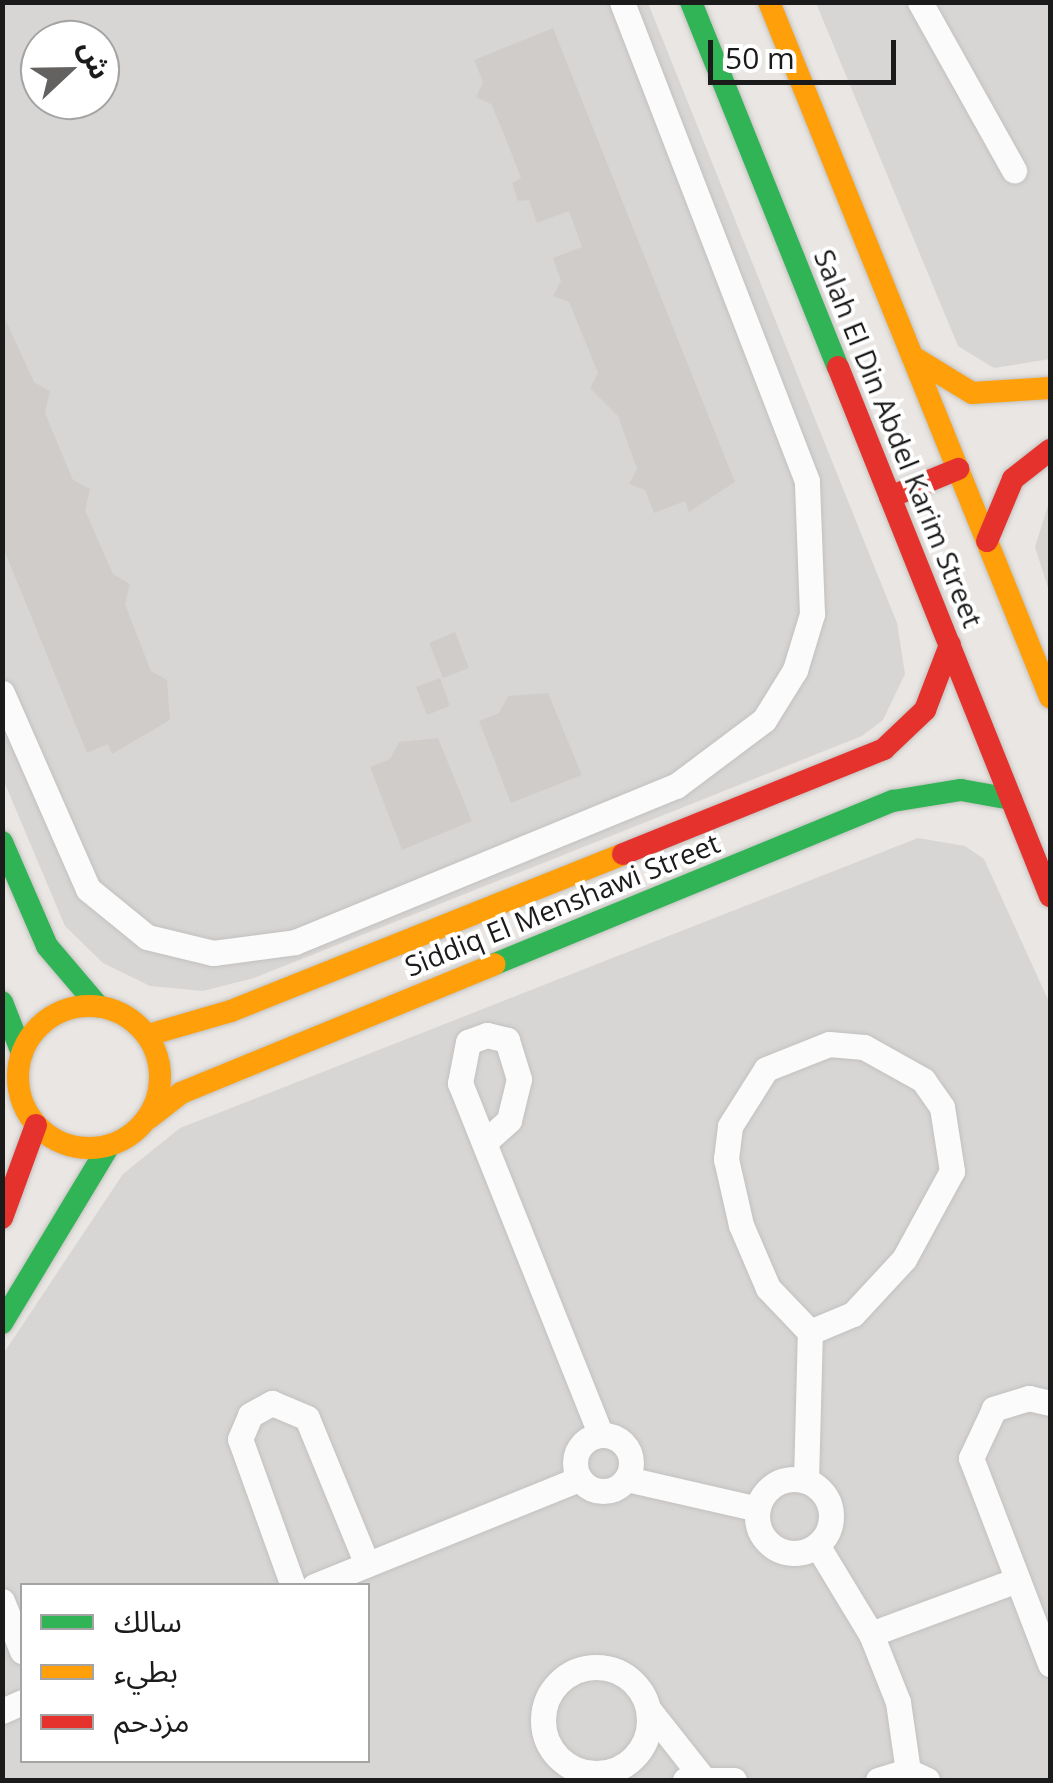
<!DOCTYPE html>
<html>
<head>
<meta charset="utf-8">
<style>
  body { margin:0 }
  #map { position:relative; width:1053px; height:1783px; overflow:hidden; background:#e9e6e3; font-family:"Open Sans","Noto Sans Arabic",sans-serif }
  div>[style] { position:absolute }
  .residential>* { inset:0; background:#d8d6d5 }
  .building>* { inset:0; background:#d0ccca }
  .roads { filter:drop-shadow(0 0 2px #c2c1bf) drop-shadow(0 0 2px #c2c1bf) }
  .street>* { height:25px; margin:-12.5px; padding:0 12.5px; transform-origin:12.5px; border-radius:12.5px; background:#fcfbfb }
  .street>.ring { margin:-12.5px; padding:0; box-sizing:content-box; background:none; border:25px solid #fcfbfb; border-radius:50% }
  .fast>* { height:22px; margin:-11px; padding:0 11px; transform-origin:11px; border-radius:11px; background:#30b455 }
  .slow>* { height:22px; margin:-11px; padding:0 11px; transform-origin:11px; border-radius:11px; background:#ff9f0a }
  .slow>.ring { margin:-11px; padding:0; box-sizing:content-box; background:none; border:22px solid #ff9f0a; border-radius:50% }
  .jam>* { height:22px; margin:-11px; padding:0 11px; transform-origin:11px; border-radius:11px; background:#e5322d }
  span { translate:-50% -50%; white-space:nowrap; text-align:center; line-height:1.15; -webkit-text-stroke:8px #fff; paint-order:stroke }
  .street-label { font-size:28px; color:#1b1b1b }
  .frame { position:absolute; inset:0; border:5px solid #1b1b1b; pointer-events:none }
  .legend { position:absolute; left:20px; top:1583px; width:350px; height:180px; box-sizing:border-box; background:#fff; border:2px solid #a4a4a4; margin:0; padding:12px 18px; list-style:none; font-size:30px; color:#1b1b1b }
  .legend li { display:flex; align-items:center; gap:20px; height:50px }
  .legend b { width:50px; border:2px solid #a4a4a4 }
  .north { position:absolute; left:20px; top:20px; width:100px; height:100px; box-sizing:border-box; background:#fff; border:2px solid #a4a4a4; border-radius:50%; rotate:68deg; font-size:28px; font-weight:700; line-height:40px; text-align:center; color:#1b1b1b }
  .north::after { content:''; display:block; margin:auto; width:35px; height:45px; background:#636261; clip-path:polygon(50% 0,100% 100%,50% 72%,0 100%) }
  .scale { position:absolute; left:708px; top:40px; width:188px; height:45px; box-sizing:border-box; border:5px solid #1b1b1b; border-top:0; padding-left:12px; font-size:30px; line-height:35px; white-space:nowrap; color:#1b1b1b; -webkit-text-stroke:8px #fff; paint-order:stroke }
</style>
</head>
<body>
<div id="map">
  <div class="residential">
    <div style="clip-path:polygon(evenodd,3px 3px,648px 3px,897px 623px,905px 674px,883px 720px,862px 736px,254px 978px,203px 991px,150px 986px,103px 963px,65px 926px,3px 779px,3px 3px,40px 40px,100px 40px,100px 100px,40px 100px,40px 40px)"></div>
    <div style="clip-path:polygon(816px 3px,1050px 3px,1050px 359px,994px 368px,958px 346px)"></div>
    <div style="clip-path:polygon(1050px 499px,1050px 594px,1035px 547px)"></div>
    <div style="clip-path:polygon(evenodd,918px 838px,965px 846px,984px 859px,1050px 1004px,1050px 1780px,3px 1780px,3px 1354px,123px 1174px,180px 1128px,918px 838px,22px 1586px,368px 1586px,368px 1760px,22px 1760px,22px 1586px)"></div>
  </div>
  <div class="building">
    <div style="clip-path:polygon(553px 28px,735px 482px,689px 512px,685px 501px,654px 513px,645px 490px,629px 484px,637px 469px,618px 416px,590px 388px,598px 373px,569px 302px,553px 296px,561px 281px,553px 258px,582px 247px,569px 211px,537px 223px,529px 200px,518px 201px,512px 183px,521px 178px,501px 127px,491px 104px,476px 97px,483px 82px,474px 60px)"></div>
    <div style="clip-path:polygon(2px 312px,34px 382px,50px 391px,45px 413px,73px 480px,90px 489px,85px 510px,113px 574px,130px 584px,125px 604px,151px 671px,167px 680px,170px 720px,112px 754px,108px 744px,87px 753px,2px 545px)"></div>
    <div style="clip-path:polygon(455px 632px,469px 668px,443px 678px,429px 643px)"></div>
    <div style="clip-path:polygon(440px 678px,450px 706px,427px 715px,416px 687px)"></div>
    <div style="clip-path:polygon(548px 693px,582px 775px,511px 803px,479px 721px,499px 713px,508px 696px)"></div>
    <div style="clip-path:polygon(438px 738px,472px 821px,402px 850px,370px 767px,390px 759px,399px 742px)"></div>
  </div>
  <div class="roads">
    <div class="street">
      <div style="left:920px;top:2px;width:193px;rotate:60.8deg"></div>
      <div style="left:2px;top:693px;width:214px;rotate:66.3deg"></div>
      <div style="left:88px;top:889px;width:76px;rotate:39.1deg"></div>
      <div style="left:147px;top:937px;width:68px;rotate:13.6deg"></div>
      <div style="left:213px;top:953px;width:83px;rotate:-7.6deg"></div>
      <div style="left:295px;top:942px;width:412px;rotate:-22.3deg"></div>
      <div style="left:676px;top:786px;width:110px;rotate:-36.9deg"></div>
      <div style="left:764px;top:720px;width:59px;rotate:-58.2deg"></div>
      <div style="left:795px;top:670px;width:59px;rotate:-73.1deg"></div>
      <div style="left:812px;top:614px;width:133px;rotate:-92.2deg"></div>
      <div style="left:807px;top:481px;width:513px;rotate:-111.12deg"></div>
      <div style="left:486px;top:1141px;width:31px;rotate:-42deg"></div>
      <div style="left:509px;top:1120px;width:42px;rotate:-76.3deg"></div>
      <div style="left:519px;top:1079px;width:41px;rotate:-107.1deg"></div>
      <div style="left:507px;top:1040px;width:21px;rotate:-166deg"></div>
      <div style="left:487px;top:1035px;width:20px;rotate:160deg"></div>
      <div style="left:468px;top:1042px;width:42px;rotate:101deg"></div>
      <div style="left:460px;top:1083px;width:379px;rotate:68.2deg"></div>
      <div style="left:1050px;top:1403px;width:22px;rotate:-167deg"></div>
      <div style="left:1029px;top:1398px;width:37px;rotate:163deg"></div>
      <div style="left:994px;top:1409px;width:54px;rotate:115.1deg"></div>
      <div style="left:971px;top:1458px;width:221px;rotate:69deg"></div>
      <div class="ring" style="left:575px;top:1435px;width:31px;height:31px"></div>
      <div style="left:627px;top:1479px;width:134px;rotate:12.9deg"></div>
      <div class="ring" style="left:757px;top:1479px;width:49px;height:49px"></div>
      <div style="left:806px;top:1481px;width:149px;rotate:-88.5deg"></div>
      <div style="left:810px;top:1332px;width:61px;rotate:-133.7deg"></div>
      <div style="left:768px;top:1288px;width:69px;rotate:-113.2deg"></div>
      <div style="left:741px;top:1225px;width:68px;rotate:-102.8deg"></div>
      <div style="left:726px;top:1159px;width:33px;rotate:-83deg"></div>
      <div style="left:730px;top:1126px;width:67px;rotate:-57.7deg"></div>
      <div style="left:766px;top:1069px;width:68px;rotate:-21.6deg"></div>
      <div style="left:829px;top:1044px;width:35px;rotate:5deg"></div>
      <div style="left:864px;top:1047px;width:68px;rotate:29.2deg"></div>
      <div style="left:923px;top:1080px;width:33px;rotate:55deg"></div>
      <div style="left:942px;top:1107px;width:65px;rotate:81.1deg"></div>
      <div style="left:952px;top:1171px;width:100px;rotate:118.6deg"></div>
      <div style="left:904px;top:1259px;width:75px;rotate:132.8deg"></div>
      <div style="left:853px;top:1314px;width:47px;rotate:157.3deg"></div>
      <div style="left:817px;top:1545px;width:104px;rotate:58.8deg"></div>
      <div style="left:871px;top:1634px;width:73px;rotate:68.3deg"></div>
      <div style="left:898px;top:1702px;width:70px;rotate:81.8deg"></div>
      <div style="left:293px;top:1586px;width:156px;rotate:-109.8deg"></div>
      <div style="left:240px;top:1439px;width:26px;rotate:-67deg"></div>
      <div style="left:250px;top:1415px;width:25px;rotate:-29deg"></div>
      <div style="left:272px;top:1403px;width:38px;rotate:23deg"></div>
      <div style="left:307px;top:1418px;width:158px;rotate:67.7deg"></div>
      <div style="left:314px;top:1586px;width:286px;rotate:-22deg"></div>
      <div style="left:2px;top:1601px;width:54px;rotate:68.2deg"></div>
      <div style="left:871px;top:1634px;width:156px;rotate:-20.3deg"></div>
      <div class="ring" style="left:543px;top:1667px;width:81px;height:81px"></div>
      <div style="left:649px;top:1710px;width:85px;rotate:51.7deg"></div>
      <div style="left:2px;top:1711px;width:22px;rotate:-24deg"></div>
      <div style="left:685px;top:1780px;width:49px"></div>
      <div style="left:878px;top:1780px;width:31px;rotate:-17deg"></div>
      <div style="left:908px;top:1771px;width:21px;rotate:25deg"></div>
    </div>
    <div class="fast">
      <div style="left:691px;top:2px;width:393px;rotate:68.1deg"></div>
      <div style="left:2px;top:842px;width:113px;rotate:66.6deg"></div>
      <div style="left:47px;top:946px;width:79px;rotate:49.6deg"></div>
      <div style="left:495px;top:964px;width:430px;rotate:-22.3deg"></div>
      <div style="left:893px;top:801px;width:69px;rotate:-9.2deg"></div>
      <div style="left:961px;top:790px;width:51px;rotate:10.2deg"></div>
      <div style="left:2px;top:1002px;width:55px;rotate:68.6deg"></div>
      <div style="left:2px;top:1323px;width:205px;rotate:-58.9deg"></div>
    </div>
    <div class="slow">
      <div style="left:769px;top:2px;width:750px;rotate:67.99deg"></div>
      <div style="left:913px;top:357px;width:69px;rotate:31.4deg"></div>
      <div style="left:972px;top:393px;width:78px;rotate:-3.7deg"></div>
      <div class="ring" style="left:18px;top:1006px;width:120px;height:120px"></div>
      <div style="left:148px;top:1035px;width:86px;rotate:-16.1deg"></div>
      <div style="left:231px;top:1011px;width:422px;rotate:-21.8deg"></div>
      <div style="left:149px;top:1118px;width:41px;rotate:-38deg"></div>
      <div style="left:181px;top:1093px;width:339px;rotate:-22.3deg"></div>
    </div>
    <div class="jam">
      <div style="left:838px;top:367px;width:570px;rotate:68.16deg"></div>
      <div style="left:890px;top:497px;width:74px;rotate:-22.4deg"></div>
      <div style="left:987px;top:541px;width:67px;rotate:-67.2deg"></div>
      <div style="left:1013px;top:479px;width:47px;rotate:-38.1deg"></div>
      <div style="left:623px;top:854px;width:281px;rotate:-21.9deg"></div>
      <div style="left:884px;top:749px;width:57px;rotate:-43.6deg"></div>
      <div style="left:925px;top:710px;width:70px;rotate:-69deg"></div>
      <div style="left:2px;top:1218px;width:99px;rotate:-69.9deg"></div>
    </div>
  </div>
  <div class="street-label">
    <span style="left:899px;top:438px;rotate:68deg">Salah El Din Abdel Karim Street</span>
    <span style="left:562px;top:904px;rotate:-22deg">Siddiq El Menshawi Street</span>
  </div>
  <div class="frame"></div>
  <ul class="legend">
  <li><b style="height:12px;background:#30b455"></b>سالك</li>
  <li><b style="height:12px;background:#ff9f0a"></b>بطيء</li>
  <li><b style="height:12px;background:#e5322d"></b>مزدحم</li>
  </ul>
  <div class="north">ش</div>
  <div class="scale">50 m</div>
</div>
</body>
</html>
